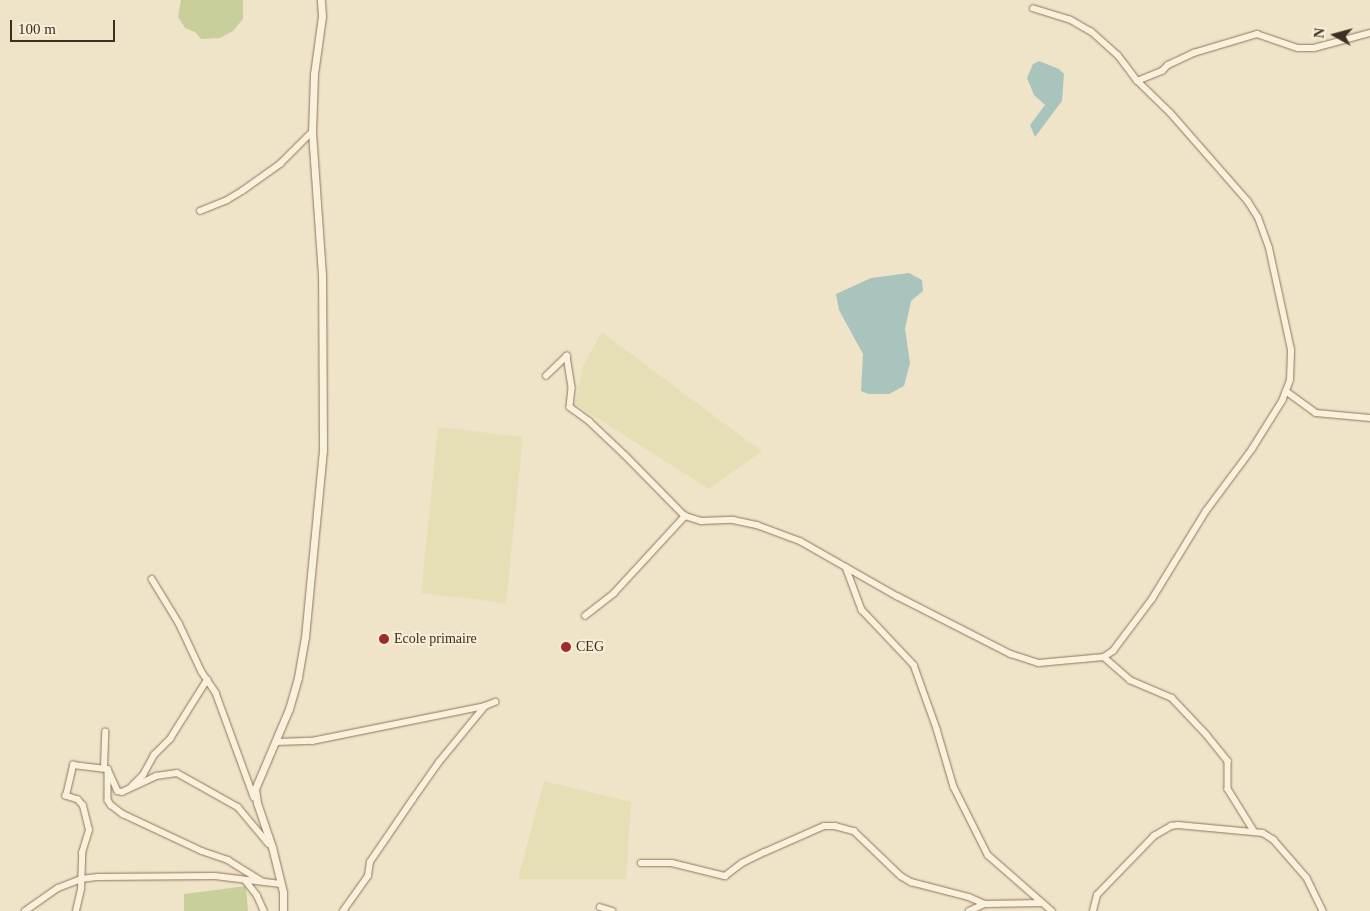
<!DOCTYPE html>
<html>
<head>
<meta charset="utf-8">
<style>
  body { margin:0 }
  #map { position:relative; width:1370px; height:911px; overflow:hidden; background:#f0e4c8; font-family:Georgia,serif }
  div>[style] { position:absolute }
  .farmland>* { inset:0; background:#e6deb5 }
  .green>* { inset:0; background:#c9cf9b }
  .water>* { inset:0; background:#a9c4bc }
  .roads { filter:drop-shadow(0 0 1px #8d765c) drop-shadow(0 0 1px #8d765c) }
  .minor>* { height:5.5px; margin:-2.75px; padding:0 2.75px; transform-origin:2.75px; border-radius:2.75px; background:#faf1dc }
  .tertiary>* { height:7px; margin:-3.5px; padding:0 3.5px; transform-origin:3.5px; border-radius:3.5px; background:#faf1dc }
  .dots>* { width:14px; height:14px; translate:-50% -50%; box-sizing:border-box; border:2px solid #f7eed8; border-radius:50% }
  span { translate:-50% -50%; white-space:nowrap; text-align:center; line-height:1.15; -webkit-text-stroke:4px #f7eed8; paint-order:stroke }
  .poi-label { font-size:14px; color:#3d2e20 }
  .left { translate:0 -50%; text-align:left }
  .north { position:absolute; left:1310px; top:10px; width:50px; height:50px; -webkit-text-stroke:4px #f7eed8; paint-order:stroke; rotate:277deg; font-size:14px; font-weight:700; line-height:20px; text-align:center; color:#3d2e20 }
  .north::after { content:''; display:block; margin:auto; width:18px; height:22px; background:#3d2e20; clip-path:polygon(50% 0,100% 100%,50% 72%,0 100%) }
  .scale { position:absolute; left:10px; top:20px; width:105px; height:22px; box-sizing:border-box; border:2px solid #3d2e20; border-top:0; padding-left:6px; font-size:15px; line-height:18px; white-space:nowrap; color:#3d2e20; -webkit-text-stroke:4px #f7eed8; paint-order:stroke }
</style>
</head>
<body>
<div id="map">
  <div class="farmland">
    <div style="clip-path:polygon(602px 332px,752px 444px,762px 451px,709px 489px,575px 404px,583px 366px)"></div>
    <div style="clip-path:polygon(438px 427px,523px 437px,506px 603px,421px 593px)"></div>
    <div style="clip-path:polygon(544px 781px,631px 802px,626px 879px,518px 879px)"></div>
  </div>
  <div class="green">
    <div style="clip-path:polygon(181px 0,243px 0,243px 19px,233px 31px,220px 38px,201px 39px,195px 32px,185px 28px,178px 17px)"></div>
    <div style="clip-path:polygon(246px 886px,248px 911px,184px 911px,184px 894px)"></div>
  </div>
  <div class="water">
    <div style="clip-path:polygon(1039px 61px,1059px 69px,1064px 74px,1062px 101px,1035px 137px,1030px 125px,1045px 105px,1034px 95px,1027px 78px,1033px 64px)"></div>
    <div style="clip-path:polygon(909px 273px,922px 280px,923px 291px,911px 301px,905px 329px,910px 363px,904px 386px,889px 394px,868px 394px,861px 391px,863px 354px,839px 310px,836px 294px,871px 278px)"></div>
  </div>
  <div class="roads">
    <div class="minor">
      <div style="left:1137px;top:81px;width:27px;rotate:-22deg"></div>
      <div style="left:1162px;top:71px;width:8px;rotate:-45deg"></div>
      <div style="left:1168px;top:65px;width:29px;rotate:-25deg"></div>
      <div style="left:1194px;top:53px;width:66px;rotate:-16.8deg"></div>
      <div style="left:1257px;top:34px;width:43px;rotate:18.9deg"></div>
      <div style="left:1298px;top:48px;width:16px"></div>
      <div style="left:1314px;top:48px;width:58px;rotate:-15deg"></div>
      <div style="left:200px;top:211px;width:29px;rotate:-22deg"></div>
      <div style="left:227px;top:200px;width:17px;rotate:-31deg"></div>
      <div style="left:242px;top:191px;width:47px;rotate:-35.4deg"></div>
      <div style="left:280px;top:164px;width:45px;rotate:-45deg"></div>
      <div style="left:567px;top:356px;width:32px;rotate:81deg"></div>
      <div style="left:572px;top:388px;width:19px;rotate:96deg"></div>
      <div style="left:570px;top:407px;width:24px;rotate:36deg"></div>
      <div style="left:589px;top:421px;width:50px;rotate:43.4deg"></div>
      <div style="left:625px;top:455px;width:86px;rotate:45.5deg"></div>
      <div style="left:685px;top:516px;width:17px;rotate:17deg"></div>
      <div style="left:701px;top:521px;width:32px;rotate:-2deg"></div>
      <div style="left:733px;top:520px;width:25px;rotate:12deg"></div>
      <div style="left:757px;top:525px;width:46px;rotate:20.4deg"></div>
      <div style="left:800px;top:541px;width:112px;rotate:29.6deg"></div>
      <div style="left:897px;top:596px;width:128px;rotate:27deg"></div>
      <div style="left:1011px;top:654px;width:29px;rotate:18deg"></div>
      <div style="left:1039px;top:663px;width:65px;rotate:-5.3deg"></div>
      <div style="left:1104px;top:657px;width:11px;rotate:-34deg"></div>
      <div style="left:1113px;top:651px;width:65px;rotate:-53.1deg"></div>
      <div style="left:1152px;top:599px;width:103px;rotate:-58.5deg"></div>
      <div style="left:1206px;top:511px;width:77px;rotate:-53.4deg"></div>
      <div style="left:1252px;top:449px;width:57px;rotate:-58deg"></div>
      <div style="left:1282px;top:401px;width:22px;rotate:-69deg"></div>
      <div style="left:1290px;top:380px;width:30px;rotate:-88deg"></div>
      <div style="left:1291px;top:350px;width:104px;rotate:-102.2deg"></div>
      <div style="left:1269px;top:248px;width:32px;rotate:-110deg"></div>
      <div style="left:1258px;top:218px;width:19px;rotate:-122deg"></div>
      <div style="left:1248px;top:202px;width:118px;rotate:-131.2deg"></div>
      <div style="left:1170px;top:113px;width:46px;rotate:-135.9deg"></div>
      <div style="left:1137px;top:81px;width:31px;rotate:-127deg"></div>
      <div style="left:1118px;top:56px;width:36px;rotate:-138deg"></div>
      <div style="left:1091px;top:32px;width:24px;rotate:-150deg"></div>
      <div style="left:1070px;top:20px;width:38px;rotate:-163deg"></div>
      <div style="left:546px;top:376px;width:29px;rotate:-44deg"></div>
      <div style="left:1286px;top:391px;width:37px;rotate:36deg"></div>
      <div style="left:1316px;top:413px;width:54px;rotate:5.3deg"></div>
      <div style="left:846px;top:567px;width:46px;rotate:69.6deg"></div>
      <div style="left:862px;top:610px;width:76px;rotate:46.6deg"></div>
      <div style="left:914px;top:665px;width:68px;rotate:70.2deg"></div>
      <div style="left:937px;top:729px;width:60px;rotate:73.7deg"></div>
      <div style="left:954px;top:787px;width:76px;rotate:63.4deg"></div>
      <div style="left:988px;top:855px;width:85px;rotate:41.2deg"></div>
      <div style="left:152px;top:579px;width:52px;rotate:58.5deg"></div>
      <div style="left:179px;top:623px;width:54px;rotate:64.9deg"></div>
      <div style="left:202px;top:672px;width:25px;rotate:56deg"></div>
      <div style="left:216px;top:693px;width:111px;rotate:69.9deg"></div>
      <div style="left:585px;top:616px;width:37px;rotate:-38deg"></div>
      <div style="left:614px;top:593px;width:105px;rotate:-47.3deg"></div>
      <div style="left:1104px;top:657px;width:35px;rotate:41deg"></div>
      <div style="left:1130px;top:680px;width:46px;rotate:23.2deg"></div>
      <div style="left:1172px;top:698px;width:50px;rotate:46.6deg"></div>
      <div style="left:1206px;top:734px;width:35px;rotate:51deg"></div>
      <div style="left:1228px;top:761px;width:28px;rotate:90deg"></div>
      <div style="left:1228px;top:789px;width:49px;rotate:58.2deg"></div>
      <div style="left:277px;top:742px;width:35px;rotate:-2deg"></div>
      <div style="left:312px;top:741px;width:177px;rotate:-11.4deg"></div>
      <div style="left:485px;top:706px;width:11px;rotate:-22deg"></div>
      <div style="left:104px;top:768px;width:36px;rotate:-88deg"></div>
      <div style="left:108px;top:770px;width:30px;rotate:90deg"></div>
      <div style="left:108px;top:800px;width:6px;rotate:59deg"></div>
      <div style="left:111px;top:805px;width:15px;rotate:37deg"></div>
      <div style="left:123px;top:814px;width:87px;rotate:25.1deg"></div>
      <div style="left:202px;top:851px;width:28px;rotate:19deg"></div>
      <div style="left:228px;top:860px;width:39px;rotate:32deg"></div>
      <div style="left:132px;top:786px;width:16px;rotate:-45deg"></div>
      <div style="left:143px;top:775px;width:23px;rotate:-61deg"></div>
      <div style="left:154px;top:755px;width:23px;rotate:-45deg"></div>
      <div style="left:170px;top:739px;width:70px;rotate:-57.9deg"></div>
      <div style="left:641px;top:863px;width:31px"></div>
      <div style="left:672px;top:863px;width:55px;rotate:13.8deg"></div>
      <div style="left:725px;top:876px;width:21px;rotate:-37deg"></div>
      <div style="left:742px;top:863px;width:25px;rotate:-26deg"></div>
      <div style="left:765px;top:852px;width:64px;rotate:-23.8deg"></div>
      <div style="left:824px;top:826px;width:11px"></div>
      <div style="left:835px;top:826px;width:20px;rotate:15deg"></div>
      <div style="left:854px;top:831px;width:65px;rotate:43.8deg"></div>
      <div style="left:901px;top:876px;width:12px;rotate:31deg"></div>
      <div style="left:911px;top:882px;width:60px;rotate:14.5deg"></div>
      <div style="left:969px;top:897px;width:17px;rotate:24deg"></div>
      <div style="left:246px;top:881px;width:18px;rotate:52deg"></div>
      <div style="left:257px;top:895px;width:17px;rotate:66deg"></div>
      <div style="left:600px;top:907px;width:13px;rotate:18deg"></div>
      <div style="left:25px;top:911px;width:40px;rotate:-34.9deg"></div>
      <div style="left:58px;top:888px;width:25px;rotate:-21deg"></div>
      <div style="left:81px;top:879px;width:17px;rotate:-7deg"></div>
      <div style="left:98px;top:877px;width:117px;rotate:-0.5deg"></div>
      <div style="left:215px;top:876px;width:66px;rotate:6.9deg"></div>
      <div style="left:76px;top:911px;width:23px;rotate:-77deg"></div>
      <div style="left:81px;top:889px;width:36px;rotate:-88deg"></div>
      <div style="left:82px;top:853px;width:24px;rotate:-73deg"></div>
      <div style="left:89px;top:830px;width:25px;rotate:-104deg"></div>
      <div style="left:83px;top:806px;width:8px;rotate:-130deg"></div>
      <div style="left:78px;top:800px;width:13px;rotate:-162deg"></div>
      <div style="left:66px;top:796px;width:32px;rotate:-77deg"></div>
      <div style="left:73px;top:765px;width:35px;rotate:7deg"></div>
      <div style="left:108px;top:769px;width:24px;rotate:66deg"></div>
      <div style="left:118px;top:791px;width:4px;rotate:14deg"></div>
      <div style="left:122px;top:792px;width:38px;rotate:-25deg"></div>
      <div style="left:156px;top:776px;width:21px;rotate:-8deg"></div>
      <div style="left:177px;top:773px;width:70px;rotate:29.1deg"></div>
      <div style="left:238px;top:807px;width:48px;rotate:50deg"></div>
      <div style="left:343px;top:911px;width:43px;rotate:-54.5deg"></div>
      <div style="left:368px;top:876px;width:14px;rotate:-82deg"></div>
      <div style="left:370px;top:862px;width:76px;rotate:-55.7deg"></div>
      <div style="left:413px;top:799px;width:45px;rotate:-54.9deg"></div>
      <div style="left:439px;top:762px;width:72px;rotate:-50.6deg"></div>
      <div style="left:969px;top:911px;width:17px;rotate:-24deg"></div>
      <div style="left:985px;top:904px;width:57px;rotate:-1deg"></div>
      <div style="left:1093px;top:911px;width:16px;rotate:-76deg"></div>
      <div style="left:1097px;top:895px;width:82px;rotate:-46deg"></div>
      <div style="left:1154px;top:836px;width:20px;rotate:-30deg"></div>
      <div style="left:1171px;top:826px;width:7px;rotate:-8deg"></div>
      <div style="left:1178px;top:825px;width:85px;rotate:5.4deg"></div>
      <div style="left:1263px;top:833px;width:13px;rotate:32deg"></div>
      <div style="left:1274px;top:840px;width:50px;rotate:49deg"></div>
      <div style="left:1307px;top:878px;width:37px;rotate:64deg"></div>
    </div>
    <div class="tertiary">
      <div style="left:283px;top:911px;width:19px;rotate:-90deg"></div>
      <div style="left:283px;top:892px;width:46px;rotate:-103.7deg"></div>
      <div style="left:272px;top:847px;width:46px;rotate:-108.8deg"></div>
      <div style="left:257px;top:803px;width:14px;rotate:-98deg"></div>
      <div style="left:255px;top:789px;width:87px;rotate:-67deg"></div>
      <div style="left:289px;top:709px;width:33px;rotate:-74deg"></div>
      <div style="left:298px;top:677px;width:41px;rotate:-80.1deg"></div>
      <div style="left:305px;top:637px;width:188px;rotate:-84.5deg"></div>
      <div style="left:323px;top:450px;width:175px;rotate:-90.3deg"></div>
      <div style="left:322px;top:275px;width:143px;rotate:-94deg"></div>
      <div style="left:312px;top:132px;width:58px;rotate:-88deg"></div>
      <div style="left:314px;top:74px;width:59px;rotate:-82.1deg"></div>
      <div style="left:322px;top:16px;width:16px;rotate:-94deg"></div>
    </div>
  </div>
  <div class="dots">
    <div style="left:384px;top:639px;background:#9e2a2b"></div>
    <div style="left:566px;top:647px;background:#9e2a2b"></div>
  </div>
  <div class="poi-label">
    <span class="left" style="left:394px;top:639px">Ecole primaire</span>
    <span class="left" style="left:576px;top:647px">CEG</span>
  </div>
  <div class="north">N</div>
  <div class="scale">100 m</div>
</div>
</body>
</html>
